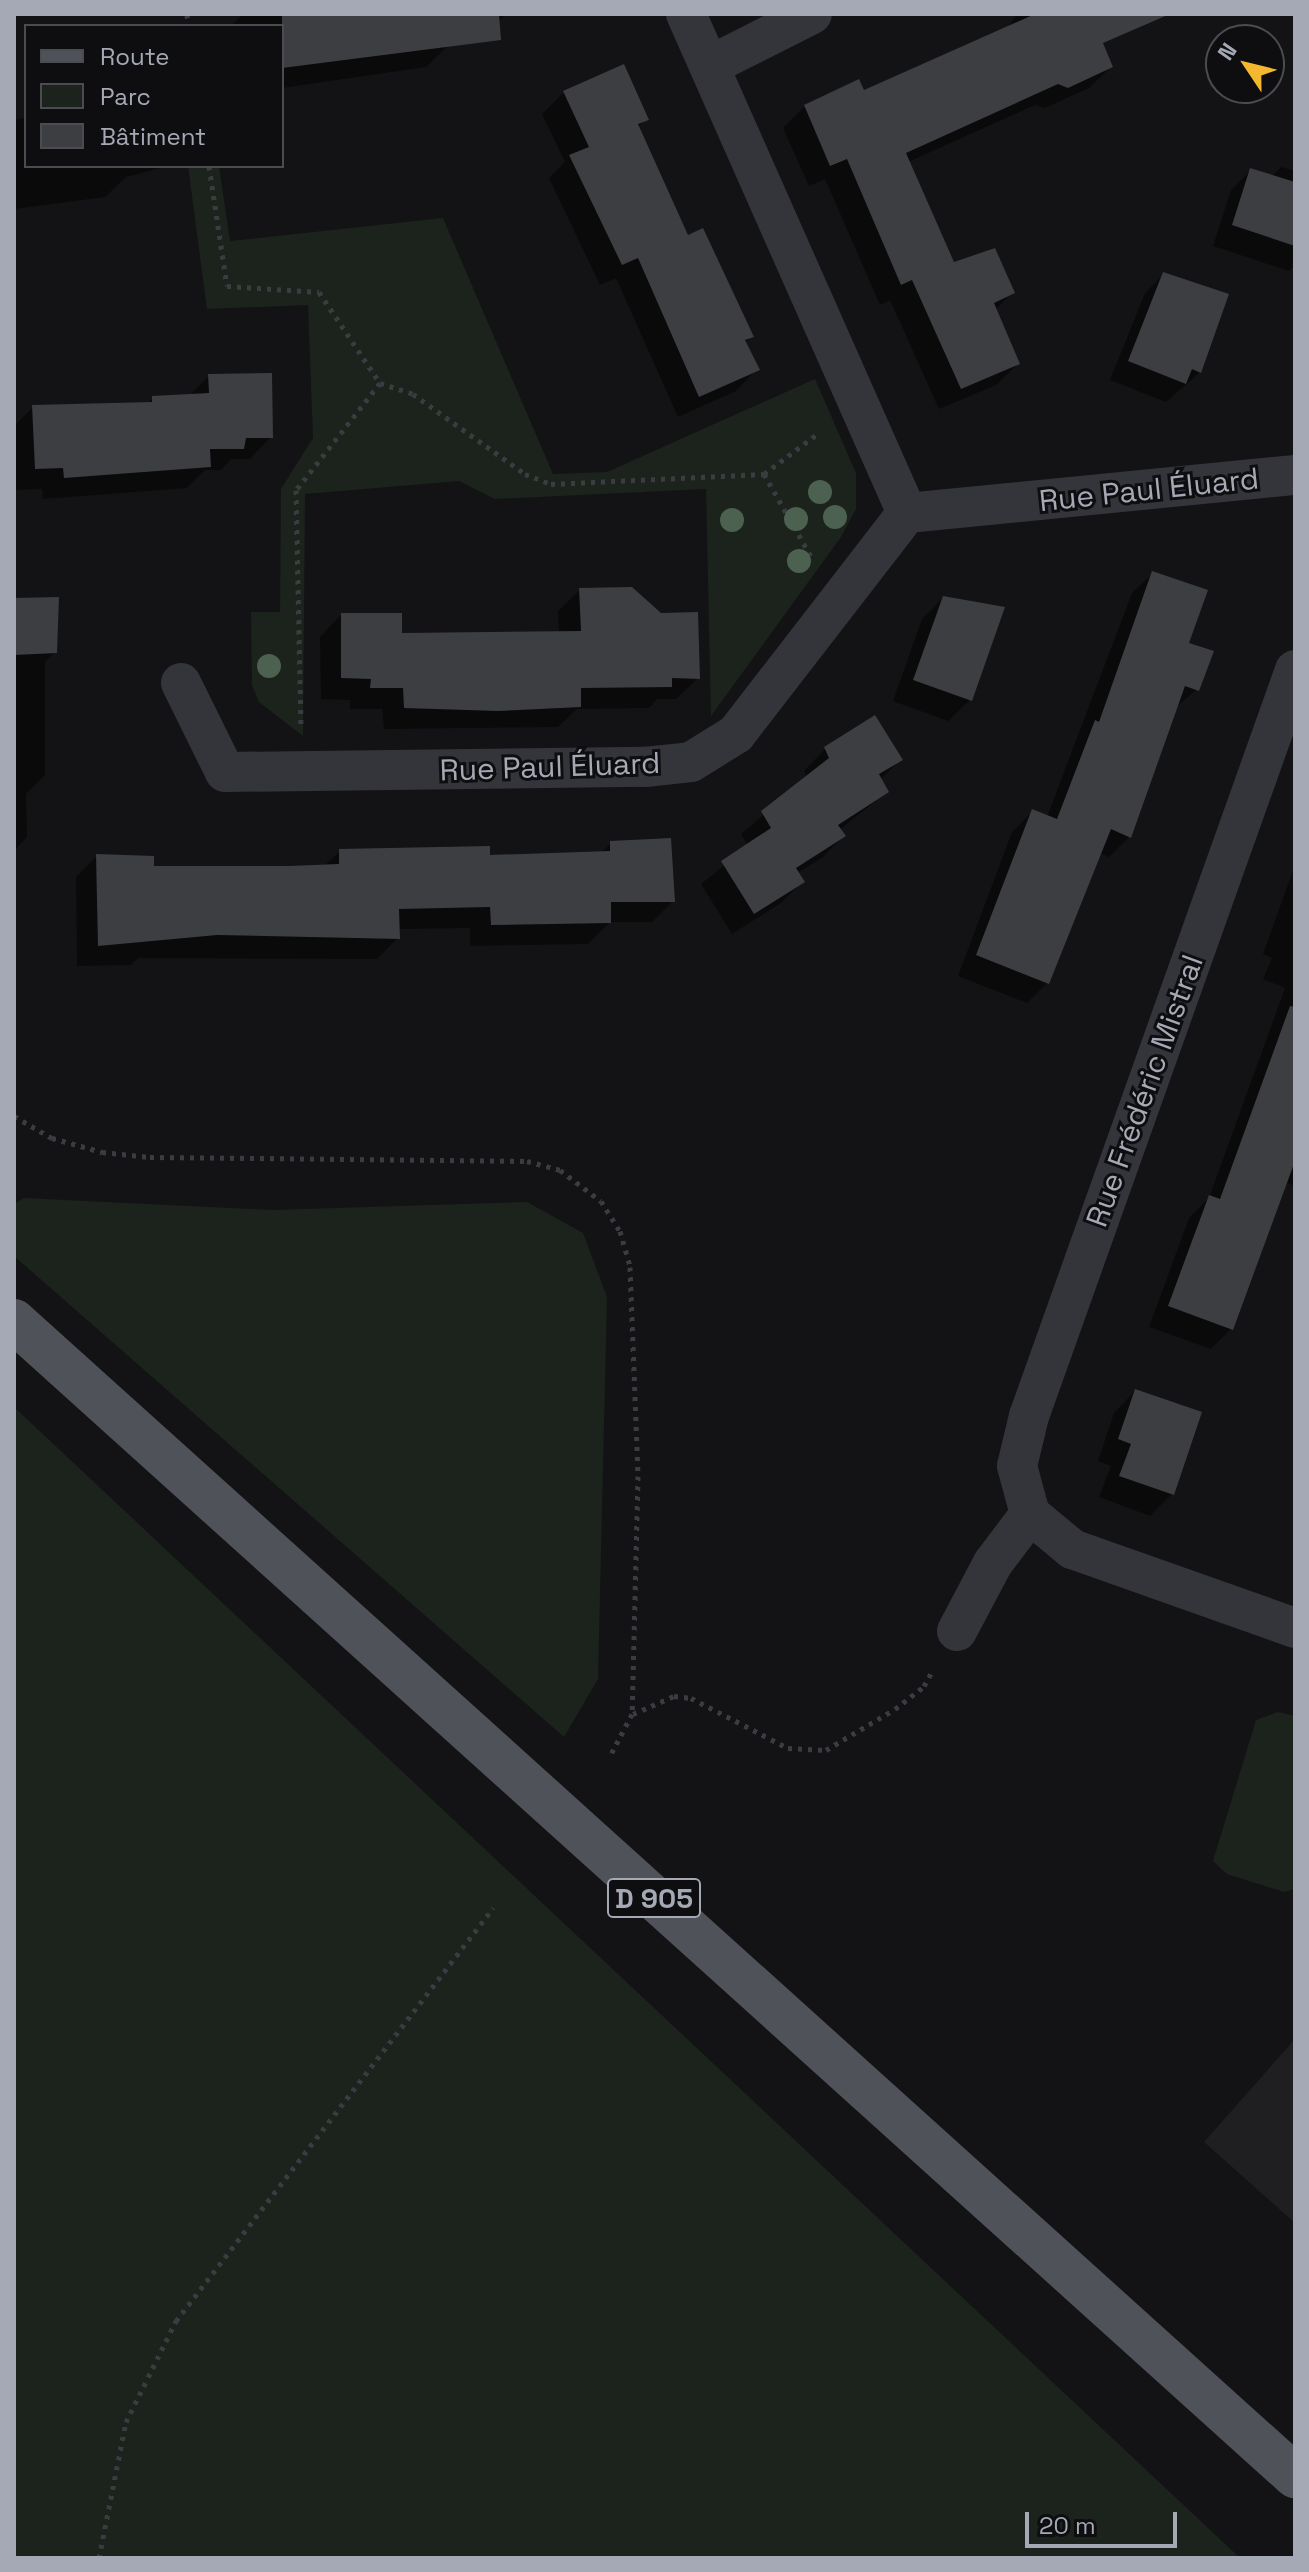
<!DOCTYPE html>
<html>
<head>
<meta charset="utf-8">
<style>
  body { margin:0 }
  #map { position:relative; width:1309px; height:2572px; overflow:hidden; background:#131315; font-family:"Space Grotesk",sans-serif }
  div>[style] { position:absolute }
  .built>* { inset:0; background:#1f1f22 }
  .green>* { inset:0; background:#1b231c }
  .shadow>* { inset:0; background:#0007 }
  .building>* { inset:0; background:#3d3e42 }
  .path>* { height:5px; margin-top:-2.5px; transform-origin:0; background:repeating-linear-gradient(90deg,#3a3c41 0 4px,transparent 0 10px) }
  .minor>* { height:40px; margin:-20px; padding:0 20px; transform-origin:20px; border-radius:20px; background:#34353a }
  .primary>* { height:44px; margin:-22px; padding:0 22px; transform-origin:22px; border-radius:22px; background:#505259 }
  .trees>* { width:24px; height:24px; margin:-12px; border-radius:50%; background:#4c614f }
  span { translate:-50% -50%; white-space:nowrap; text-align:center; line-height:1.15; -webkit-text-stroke:6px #0e0e10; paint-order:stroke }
  .shield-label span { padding:2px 6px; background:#0e0e10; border:2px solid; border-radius:6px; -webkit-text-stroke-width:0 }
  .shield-label { font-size:28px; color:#a4a9b5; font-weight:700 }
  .street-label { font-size:30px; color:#a4a9b5 }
  .frame { position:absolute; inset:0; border:16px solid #a4a9b5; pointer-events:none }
  .legend { position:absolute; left:24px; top:24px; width:260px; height:144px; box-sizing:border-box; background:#0e0e10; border:2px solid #4a4c52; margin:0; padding:10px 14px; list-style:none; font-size:24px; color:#a4a9b5 }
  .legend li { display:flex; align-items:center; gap:16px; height:40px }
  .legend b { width:40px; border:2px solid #4a4c52 }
  .north { position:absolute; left:1205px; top:24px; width:80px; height:80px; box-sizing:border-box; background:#0e0e10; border:2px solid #4a4c52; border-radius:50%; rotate:305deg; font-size:22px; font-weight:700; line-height:32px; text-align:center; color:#a4a9b5 }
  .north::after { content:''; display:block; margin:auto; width:28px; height:36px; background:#f3b82d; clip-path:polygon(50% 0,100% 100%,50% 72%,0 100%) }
  .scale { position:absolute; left:1025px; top:2512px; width:152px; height:36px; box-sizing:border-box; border:4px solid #a4a9b5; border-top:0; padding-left:10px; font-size:24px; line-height:28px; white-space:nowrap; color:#a4a9b5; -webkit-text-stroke:6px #0e0e10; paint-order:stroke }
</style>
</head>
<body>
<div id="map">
  <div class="built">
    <div style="clip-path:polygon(1295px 2039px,1295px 2223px,1204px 2142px)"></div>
  </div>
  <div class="green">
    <div style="clip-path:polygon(188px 166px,219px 166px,230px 241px,443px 218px,553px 474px,607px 472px,815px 379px,856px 473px,856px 509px,841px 537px,711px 716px,706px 489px,495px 499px,459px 481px,305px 494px,303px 736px,259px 702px,252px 685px,251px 612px,280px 612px,281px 489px,313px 438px,308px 305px,207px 309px)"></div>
    <div style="clip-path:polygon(24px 1198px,274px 1210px,527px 1202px,583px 1233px,607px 1297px,598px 1679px,564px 1737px,14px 1256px,14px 1204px)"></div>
    <div style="clip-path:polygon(14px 1407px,1240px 2558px,14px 2558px)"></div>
    <div style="clip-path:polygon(1278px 1712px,1295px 1716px,1295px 1889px,1284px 1892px,1227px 1874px,1213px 1861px,1256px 1720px)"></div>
  </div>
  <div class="shadow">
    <div style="clip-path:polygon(243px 14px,502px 14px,503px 17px,481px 39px,448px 46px,426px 67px,282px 88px,282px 26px,231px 26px)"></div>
    <div style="clip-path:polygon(1017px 14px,1091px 14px,1111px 67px,1089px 88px,1045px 108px,1035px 105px,908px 162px,953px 264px,1012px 293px,995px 310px,1018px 364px,996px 385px,939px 409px,890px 300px,880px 305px,825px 179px,809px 186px,783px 128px,805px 106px,862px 93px,1006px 31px)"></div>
    <div style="clip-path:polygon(564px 92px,646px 119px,637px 128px,687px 237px,752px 336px,745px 343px,757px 369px,736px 391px,678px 417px,616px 278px,600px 285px,549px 178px,565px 162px,542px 114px)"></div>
    <div style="clip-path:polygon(26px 118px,26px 166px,169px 166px,126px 177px,105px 197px,14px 209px,14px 120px)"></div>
    <div style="clip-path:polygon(1281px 167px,1295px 171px,1295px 265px,1289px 271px,1213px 246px,1231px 190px,1251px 170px,1272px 176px)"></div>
    <div style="clip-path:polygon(1164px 274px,1200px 372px,1166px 402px,1110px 380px,1145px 293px)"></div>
    <div style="clip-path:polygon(209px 376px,271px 437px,250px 459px,231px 459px,221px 470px,205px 470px,187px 488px,43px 499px,42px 489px,14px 490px,14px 426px,33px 407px,147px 404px,153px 398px,189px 396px)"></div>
    <div style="clip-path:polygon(1153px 573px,1187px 644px,1197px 689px,1174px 709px,1129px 837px,1109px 857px,1099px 853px,1047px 983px,1027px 1003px,958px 976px,1012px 832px,1032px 812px,1047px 817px,1132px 593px)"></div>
    <div style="clip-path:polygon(580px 590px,698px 678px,676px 699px,657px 699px,649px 708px,577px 709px,558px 727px,384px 729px,382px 709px,350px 709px,350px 700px,321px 699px,320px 637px,341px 615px,400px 635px,559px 633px,558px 611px)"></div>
    <div style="clip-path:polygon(943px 598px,970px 700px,948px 721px,893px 701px,922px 619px)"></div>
    <div style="clip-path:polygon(14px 600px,55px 652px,45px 662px,45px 775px,26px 794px,27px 837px,14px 851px)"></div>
    <div style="clip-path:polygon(825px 749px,900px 760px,880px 780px,887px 792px,839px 830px,843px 836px,822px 858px,797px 873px,802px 882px,781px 903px,732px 934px,701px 884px,748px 846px,741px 834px,807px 778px,804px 771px)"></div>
    <div style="clip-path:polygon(611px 843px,673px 901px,652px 922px,610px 922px,588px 944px,470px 946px,470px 928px,398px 929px,398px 938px,377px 959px,138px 958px,131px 965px,77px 966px,76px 877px,97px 856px,152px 868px,324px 866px,340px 851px,488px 857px,600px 854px)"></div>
    <div style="clip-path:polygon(1295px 865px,1295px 1186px,1285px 1182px,1231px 1329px,1211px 1349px,1149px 1327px,1189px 1218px,1209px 1198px,1285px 988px,1263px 979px,1272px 958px,1263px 954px)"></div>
    <div style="clip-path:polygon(1135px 1391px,1200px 1413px,1172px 1494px,1150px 1516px,1099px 1497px,1111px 1466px,1098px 1461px,1114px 1413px)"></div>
  </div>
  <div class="building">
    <div style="clip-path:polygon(282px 14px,499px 14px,501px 40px,282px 68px)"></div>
    <div style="clip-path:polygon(1035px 14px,1170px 14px,1103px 43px,1113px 67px,1068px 88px,1058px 84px,906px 153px,954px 262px,995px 248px,1015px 293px,994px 303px,1020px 364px,961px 389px,912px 280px,901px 285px,847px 159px,830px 166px,804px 105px,859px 79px,864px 90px)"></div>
    <div style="clip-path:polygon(624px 64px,649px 120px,638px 124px,688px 235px,703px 228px,754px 337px,745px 340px,760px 370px,699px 397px,638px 258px,622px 265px,569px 155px,589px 147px,563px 91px)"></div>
    <div style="clip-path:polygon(1250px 168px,1295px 182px,1295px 246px,1232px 225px)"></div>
    <div style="clip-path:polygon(1163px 272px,1229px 294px,1201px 373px,1192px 369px,1186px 384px,1128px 361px)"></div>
    <div style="clip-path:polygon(272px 373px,273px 438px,246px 438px,244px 449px,210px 449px,211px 467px,64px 478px,63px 468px,35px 469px,32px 405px,152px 402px,152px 396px,209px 393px,208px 374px)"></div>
    <div style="clip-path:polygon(1152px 571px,1208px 590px,1189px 643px,1214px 651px,1199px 691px,1185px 686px,1131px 838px,1111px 829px,1049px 984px,976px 955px,1032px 809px,1057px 819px,1095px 720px,1099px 722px)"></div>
    <div style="clip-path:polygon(632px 587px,661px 613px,698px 612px,700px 679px,672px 678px,672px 687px,581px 688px,581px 707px,498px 711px,404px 708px,403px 688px,370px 688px,371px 679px,341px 678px,341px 613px,402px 613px,402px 633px,581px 631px,579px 588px)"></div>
    <div style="clip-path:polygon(943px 596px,1005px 607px,972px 701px,913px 680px)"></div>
    <div style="clip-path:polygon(59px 597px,57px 653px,14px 655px,14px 598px)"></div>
    <div style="clip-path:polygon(875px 715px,903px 760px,879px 774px,889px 792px,838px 825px,846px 836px,796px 868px,805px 882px,754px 914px,721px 861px,771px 828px,761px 811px,829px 758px,824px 747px)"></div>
    <div style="clip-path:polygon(671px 838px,675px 902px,611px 902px,611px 923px,491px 925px,490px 907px,399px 909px,400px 939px,217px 935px,98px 946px,96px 854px,154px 856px,154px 866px,289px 866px,339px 864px,339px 849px,490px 846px,490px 855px,610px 851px,610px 841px)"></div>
    <div style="clip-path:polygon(1290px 1006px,1295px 1007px,1295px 1161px,1233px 1330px,1168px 1306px,1209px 1195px,1220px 1199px)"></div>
    <div style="clip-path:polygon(1135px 1389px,1202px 1412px,1174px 1495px,1119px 1476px,1131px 1444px,1118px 1439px)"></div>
  </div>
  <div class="path">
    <div style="left:187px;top:14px;width:12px;rotate:85deg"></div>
    <div style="left:209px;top:166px;width:121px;rotate:81.5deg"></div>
    <div style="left:227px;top:286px;width:92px;rotate:3.7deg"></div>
    <div style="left:319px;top:292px;width:110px;rotate:56.2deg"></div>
    <div style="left:380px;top:383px;width:136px;rotate:128.1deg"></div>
    <div style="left:296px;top:490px;width:238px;rotate:88.8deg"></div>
    <div style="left:380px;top:383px;width:35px;rotate:18deg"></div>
    <div style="left:413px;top:394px;width:138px;rotate:35.5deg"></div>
    <div style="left:525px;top:474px;width:28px;rotate:21deg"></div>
    <div style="left:551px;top:484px;width:213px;rotate:-2.7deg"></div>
    <div style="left:764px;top:474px;width:70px;rotate:-36.9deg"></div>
    <div style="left:764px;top:474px;width:99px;rotate:60.3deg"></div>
    <div style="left:14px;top:1116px;width:44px;rotate:30.1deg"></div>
    <div style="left:52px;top:1138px;width:52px;rotate:15.6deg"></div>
    <div style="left:102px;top:1152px;width:48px;rotate:5.9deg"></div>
    <div style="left:150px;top:1157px;width:377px;rotate:0.6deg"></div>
    <div style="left:527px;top:1161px;width:34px;rotate:15deg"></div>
    <div style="left:560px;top:1170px;width:51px;rotate:37.1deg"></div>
    <div style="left:601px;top:1201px;width:36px;rotate:58deg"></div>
    <div style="left:620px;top:1231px;width:37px;rotate:74deg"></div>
    <div style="left:630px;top:1267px;width:209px;rotate:87.8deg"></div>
    <div style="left:638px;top:1476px;width:238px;rotate:91.4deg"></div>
    <div style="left:632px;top:1714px;width:47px;rotate:117.6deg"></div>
    <div style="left:633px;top:1714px;width:45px;rotate:-23.7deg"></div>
    <div style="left:674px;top:1696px;width:17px;rotate:7deg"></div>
    <div style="left:691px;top:1698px;width:109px;rotate:27.3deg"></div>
    <div style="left:788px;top:1748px;width:38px;rotate:3deg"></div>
    <div style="left:826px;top:1750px;width:80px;rotate:-30.7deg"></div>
    <div style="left:895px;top:1709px;width:37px;rotate:-38deg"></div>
    <div style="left:924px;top:1686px;width:18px;rotate:-61deg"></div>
    <div style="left:99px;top:2558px;width:139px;rotate:-78.8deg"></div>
    <div style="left:126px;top:2422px;width:113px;rotate:-63.7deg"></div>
    <div style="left:176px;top:2321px;width:521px;rotate:-52.49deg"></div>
  </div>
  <div class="minor">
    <div style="left:686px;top:14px;width:546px;rotate:66.11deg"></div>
    <div style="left:711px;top:65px;width:113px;rotate:-26.8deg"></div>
    <div style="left:1295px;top:670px;width:792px;rotate:109.62deg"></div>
    <div style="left:1029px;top:1416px;width:51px;rotate:103.5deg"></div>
    <div style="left:1017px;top:1466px;width:50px;rotate:74.8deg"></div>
    <div style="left:1030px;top:1514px;width:55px;rotate:39.8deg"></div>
    <div style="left:1072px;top:1549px;width:237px;rotate:19.5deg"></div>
    <div style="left:181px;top:683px;width:99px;rotate:63.7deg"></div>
    <div style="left:225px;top:772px;width:420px;rotate:-0.7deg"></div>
    <div style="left:645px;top:767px;width:46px;rotate:-6.2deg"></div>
    <div style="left:691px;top:762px;width:53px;rotate:-31.9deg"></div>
    <div style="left:736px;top:734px;width:279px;rotate:-52.3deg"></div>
    <div style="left:907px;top:513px;width:390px;rotate:-5.6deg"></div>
    <div style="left:957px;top:1631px;width:77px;rotate:-62.1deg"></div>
    <div style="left:993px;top:1563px;width:61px;rotate:-52.9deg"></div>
  </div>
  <div class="primary">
    <div style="left:14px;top:1321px;width:1725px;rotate:42.04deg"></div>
  </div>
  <div class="trees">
    <div style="left:820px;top:492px"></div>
    <div style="left:835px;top:517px"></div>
    <div style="left:796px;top:519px"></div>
    <div style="left:732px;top:520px"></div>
    <div style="left:799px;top:561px"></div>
    <div style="left:269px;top:666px"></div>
  </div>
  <div class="shield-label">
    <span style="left:654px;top:1898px">D 905</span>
  </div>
  <div class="street-label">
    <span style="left:1149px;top:490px;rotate:-6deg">Rue Paul Éluard</span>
    <span style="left:550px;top:767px;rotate:-2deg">Rue Paul Éluard</span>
    <span style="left:1145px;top:1091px;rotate:-70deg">Rue Frédéric Mistral</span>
  </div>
  <div class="frame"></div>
  <ul class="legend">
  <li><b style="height:10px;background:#505259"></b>Route</li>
  <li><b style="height:22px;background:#1b231c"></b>Parc</li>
  <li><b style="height:22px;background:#3d3e42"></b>Bâtiment</li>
  </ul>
  <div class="north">N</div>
  <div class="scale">20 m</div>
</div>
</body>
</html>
